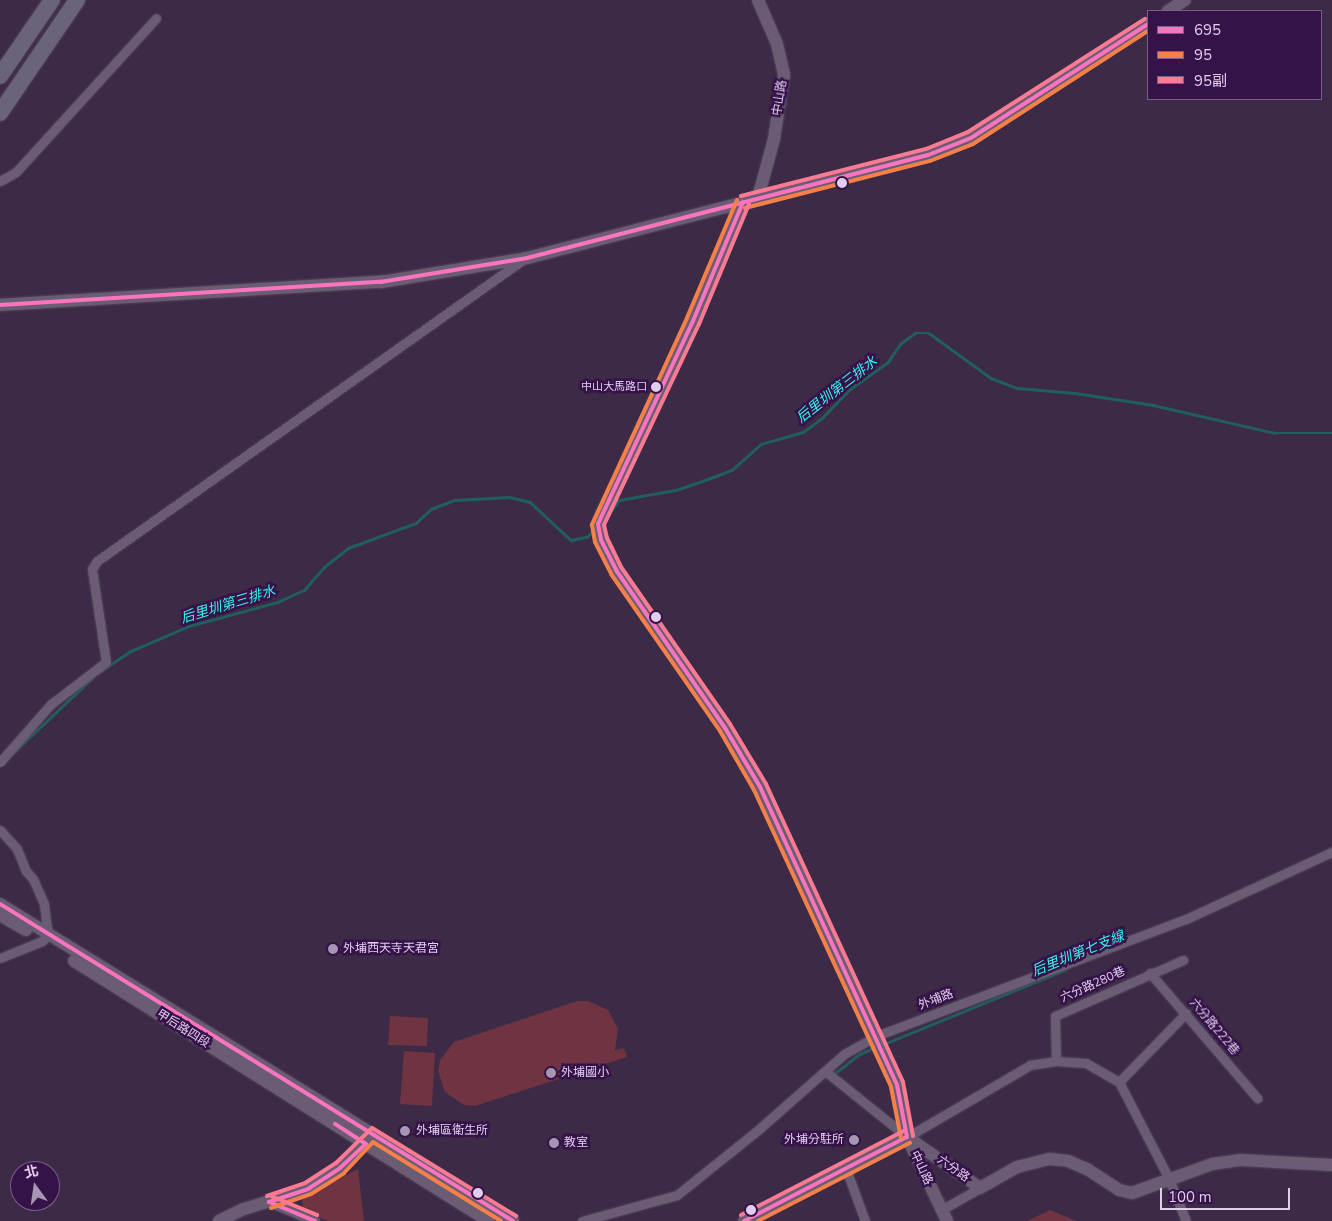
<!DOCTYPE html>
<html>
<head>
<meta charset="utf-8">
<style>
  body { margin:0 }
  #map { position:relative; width:1332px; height:1221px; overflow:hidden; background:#3c2a46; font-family:"Nunito Sans","Noto Sans TC",sans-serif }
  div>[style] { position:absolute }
  .green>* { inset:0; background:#703341 }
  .stream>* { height:2.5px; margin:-1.25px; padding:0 1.25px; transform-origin:1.25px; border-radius:1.25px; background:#215e5e }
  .roads { filter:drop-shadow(0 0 1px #55455d) drop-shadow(0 0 1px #55455d) }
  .street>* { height:9px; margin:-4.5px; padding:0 4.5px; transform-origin:4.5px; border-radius:4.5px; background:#6a5d73 }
  .secondary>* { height:12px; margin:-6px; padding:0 6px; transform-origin:6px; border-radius:6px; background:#6a5d73 }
  .highway>* { height:16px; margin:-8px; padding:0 8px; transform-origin:8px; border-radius:8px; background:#6a637a }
  .bus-1>* { height:4px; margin:-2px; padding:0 2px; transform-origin:2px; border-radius:2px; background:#fc73be }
  .bus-2>* { height:4px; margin:-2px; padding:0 2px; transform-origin:2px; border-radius:2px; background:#f78048 }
  .bus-3>* { height:4px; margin:-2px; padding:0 2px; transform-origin:2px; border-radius:2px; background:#fe7a93 }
  .dots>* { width:14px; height:14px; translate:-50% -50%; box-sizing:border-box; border:2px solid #351248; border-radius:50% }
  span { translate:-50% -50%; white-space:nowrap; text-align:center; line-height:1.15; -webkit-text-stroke:5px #351248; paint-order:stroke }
  .bus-label { font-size:11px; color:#e1ceef }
  .right { translate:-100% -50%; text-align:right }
  .street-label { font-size:12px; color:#e1ceef }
  .poi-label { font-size:12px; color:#e1ceef }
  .left { translate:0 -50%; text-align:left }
  .water-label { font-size:14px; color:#35f4ed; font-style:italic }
  .legend { position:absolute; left:1147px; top:10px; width:175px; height:90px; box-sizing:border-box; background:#351248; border:1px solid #7a5d8b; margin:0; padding:6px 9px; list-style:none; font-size:15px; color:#e1ceef }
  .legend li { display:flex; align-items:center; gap:10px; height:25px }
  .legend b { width:25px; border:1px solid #7a5d8b }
  .north { position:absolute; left:10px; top:1161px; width:50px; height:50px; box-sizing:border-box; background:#351248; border:1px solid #7a5d8b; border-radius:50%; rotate:346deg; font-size:14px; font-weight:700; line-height:20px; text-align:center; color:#e1ceef }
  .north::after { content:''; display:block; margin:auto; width:18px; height:22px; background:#a795b4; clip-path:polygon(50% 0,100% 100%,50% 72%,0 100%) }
  .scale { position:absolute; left:1160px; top:1188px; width:130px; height:22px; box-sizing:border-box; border:2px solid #e1ceef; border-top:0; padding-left:6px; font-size:15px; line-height:18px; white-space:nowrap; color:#e1ceef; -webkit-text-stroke:4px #351248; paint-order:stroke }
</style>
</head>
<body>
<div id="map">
  <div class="green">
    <div style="clip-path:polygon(577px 1001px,588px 1001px,608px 1010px,618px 1029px,615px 1050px,624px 1048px,627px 1057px,475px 1106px,464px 1105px,445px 1092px,438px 1071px,440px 1060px,454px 1042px)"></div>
    <div style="clip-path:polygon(390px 1016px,428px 1018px,427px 1046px,388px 1045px)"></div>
    <div style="clip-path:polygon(404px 1051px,435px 1053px,432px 1106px,400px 1104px)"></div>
    <div style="clip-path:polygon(358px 1169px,364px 1221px,328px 1221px,303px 1211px,302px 1199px)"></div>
    <div style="clip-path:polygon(1050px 1210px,1077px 1221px,1027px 1221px)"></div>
  </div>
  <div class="stream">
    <div style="left:606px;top:518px;width:22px;rotate:-54deg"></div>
    <div style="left:619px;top:500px;width:58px;rotate:-10deg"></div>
    <div style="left:676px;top:490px;width:34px;rotate:-19deg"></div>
    <div style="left:708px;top:479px;width:26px;rotate:-21deg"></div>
    <div style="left:732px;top:470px;width:39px;rotate:-42deg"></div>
    <div style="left:761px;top:444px;width:44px;rotate:-15.9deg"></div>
    <div style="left:803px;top:432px;width:24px;rotate:-36deg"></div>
    <div style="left:822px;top:418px;width:40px;rotate:-46deg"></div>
    <div style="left:850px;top:389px;width:47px;rotate:-35.4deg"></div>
    <div style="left:888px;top:362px;width:22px;rotate:-56deg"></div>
    <div style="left:900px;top:344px;width:19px;rotate:-36deg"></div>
    <div style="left:915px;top:333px;width:14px"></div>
    <div style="left:929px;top:333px;width:77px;rotate:36deg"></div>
    <div style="left:991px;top:378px;width:28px;rotate:21deg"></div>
    <div style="left:1017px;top:388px;width:58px;rotate:4.9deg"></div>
    <div style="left:1075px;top:393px;width:79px;rotate:8.7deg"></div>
    <div style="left:1153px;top:405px;width:125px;rotate:12.9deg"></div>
    <div style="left:1275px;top:433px;width:57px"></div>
    <div style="left:98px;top:673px;width:37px;rotate:-34deg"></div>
    <div style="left:129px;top:652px;width:65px;rotate:-23.4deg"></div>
    <div style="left:189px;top:626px;width:92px;rotate:-15.1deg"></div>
    <div style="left:278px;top:602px;width:29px;rotate:-25deg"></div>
    <div style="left:304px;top:590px;width:30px;rotate:-49deg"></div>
    <div style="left:324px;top:567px;width:31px;rotate:-38deg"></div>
    <div style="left:348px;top:548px;width:72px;rotate:-20.2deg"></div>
    <div style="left:416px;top:523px;width:21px;rotate:-43deg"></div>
    <div style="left:431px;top:509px;width:26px;rotate:-21deg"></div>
    <div style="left:455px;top:500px;width:54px;rotate:-3.2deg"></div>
    <div style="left:509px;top:497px;width:22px;rotate:13deg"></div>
    <div style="left:530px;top:502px;width:56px;rotate:42.8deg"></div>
    <div style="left:571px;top:540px;width:16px;rotate:-11deg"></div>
    <div style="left:587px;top:537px;width:11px;rotate:-45deg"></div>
    <div style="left:13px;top:753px;width:109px;rotate:-43.5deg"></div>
    <div style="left:884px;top:1044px;width:195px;rotate:-22.3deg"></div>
    <div style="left:834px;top:1074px;width:33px;rotate:-38deg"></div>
    <div style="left:860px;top:1054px;width:17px;rotate:-24deg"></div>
  </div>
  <div class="roads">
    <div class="street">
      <div style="left:0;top:181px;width:18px;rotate:-29deg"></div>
      <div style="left:16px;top:172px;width:208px;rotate:-47.7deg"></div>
      <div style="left:0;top:762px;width:77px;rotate:-48.7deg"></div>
      <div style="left:51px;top:704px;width:69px;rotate:-37.4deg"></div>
      <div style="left:106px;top:662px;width:94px;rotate:-98.6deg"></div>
      <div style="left:92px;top:569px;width:9px;rotate:-58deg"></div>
      <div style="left:97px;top:561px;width:523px;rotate:-35.27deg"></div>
      <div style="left:0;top:830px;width:25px;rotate:48deg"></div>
      <div style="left:17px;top:849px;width:24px;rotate:68deg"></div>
      <div style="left:26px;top:871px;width:11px;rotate:49deg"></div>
      <div style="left:33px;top:879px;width:27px;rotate:66deg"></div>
      <div style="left:44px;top:904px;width:31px;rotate:83deg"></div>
      <div style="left:48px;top:935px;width:8px;rotate:135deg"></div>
      <div style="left:42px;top:941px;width:45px;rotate:158deg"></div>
      <div style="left:1150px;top:973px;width:165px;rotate:49.4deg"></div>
      <div style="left:1056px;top:1061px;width:45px;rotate:-91.3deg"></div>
      <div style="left:1055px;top:1016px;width:140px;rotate:-23.6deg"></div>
      <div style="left:825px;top:1071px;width:105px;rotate:38.8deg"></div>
      <div style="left:907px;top:1137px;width:143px;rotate:-30.3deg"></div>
      <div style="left:1030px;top:1065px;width:26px;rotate:-9deg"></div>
      <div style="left:1056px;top:1061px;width:30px;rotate:4deg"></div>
      <div style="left:1086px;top:1063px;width:38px;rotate:30deg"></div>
      <div style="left:1119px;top:1082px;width:109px;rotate:62.7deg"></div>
      <div style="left:1169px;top:1179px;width:45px;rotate:68deg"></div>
      <div style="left:1119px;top:1082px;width:96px;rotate:-45.8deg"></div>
      <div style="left:846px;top:1169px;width:55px;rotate:69.9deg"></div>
      <div style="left:269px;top:1202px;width:50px;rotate:22.4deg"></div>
      <div style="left:941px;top:1210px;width:45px;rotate:-29.4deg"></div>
      <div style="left:582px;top:1221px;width:98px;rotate:-15.3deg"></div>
      <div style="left:677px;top:1195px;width:105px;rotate:-38.8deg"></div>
      <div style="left:759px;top:1129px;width:113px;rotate:-41.4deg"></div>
      <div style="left:844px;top:1054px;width:37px;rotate:-29deg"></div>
      <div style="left:876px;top:1036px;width:331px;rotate:-20.7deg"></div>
      <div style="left:1186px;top:919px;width:161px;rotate:-24.7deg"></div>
    </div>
    <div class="secondary">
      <div style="left:758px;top:0;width:48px;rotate:66.6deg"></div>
      <div style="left:777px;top:44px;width:32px;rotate:77deg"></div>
      <div style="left:784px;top:75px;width:65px;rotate:98.9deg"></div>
      <div style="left:774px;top:139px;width:61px;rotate:105.2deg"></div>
      <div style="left:1168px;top:11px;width:20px;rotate:-33deg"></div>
      <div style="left:743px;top:202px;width:129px;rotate:112.8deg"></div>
      <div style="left:693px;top:321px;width:208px;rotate:115.3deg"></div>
      <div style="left:604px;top:509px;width:16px;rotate:112deg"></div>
      <div style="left:598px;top:524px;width:16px;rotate:79deg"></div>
      <div style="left:601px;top:540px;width:34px;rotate:63deg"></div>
      <div style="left:616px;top:570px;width:192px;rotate:55.4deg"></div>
      <div style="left:725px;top:728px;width:69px;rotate:59.3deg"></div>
      <div style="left:760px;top:787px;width:275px;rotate:65deg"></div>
      <div style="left:876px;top:1036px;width:53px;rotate:66.8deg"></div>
      <div style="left:897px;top:1085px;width:53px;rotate:79.1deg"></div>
      <div style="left:907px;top:1137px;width:93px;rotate:64.5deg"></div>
      <div style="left:0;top:305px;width:382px;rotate:-3.5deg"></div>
      <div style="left:381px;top:282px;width:148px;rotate:-9.3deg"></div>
      <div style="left:527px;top:258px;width:414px;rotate:-14.4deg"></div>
      <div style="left:928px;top:155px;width:46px;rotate:-21.6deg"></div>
      <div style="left:971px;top:138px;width:211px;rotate:-32.8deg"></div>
      <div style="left:0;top:904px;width:603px;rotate:31.71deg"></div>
      <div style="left:0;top:915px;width:30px;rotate:30deg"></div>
      <div style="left:74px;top:961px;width:489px;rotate:32.1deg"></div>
      <div style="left:907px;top:1137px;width:89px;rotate:34.9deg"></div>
      <div style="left:980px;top:1188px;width:43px;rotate:-29.6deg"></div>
      <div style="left:1017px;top:1167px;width:34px;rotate:-14deg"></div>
      <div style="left:1050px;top:1159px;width:18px;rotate:6deg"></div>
      <div style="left:1068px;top:1161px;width:21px;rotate:23deg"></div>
      <div style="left:1087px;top:1169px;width:38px;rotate:33deg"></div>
      <div style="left:1119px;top:1190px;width:13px;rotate:13deg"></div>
      <div style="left:1132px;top:1193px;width:85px;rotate:-19.9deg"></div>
      <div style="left:1212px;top:1164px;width:28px;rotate:-8deg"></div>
      <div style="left:1240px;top:1160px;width:92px;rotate:3.1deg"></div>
      <div style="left:219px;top:1221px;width:28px;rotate:-26deg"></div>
      <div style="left:244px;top:1209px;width:67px;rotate:-17.4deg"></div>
      <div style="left:308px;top:1189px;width:38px;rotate:-33deg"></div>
      <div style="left:340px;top:1168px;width:42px;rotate:-46deg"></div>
      <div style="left:744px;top:1221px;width:183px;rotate:-27.3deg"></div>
    </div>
    <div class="highway">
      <div style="left:0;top:76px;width:92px;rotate:-55.6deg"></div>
      <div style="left:0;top:113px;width:137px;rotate:-55.7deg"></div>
    </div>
  </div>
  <div class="bus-1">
    <div style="left:743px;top:202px;width:129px;rotate:112.8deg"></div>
    <div style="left:693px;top:321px;width:224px;rotate:115.1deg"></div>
    <div style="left:598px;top:524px;width:16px;rotate:79deg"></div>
    <div style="left:601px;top:540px;width:34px;rotate:63deg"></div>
    <div style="left:616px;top:570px;width:192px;rotate:55.4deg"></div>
    <div style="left:725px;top:728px;width:69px;rotate:59.3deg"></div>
    <div style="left:760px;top:787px;width:328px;rotate:65.3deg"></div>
    <div style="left:897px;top:1085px;width:53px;rotate:79.1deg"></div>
    <div style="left:0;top:305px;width:382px;rotate:-3.5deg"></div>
    <div style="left:381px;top:282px;width:148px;rotate:-9.3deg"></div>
    <div style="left:527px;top:258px;width:414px;rotate:-14.4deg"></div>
    <div style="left:928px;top:155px;width:46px;rotate:-21.6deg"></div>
    <div style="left:971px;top:138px;width:211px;rotate:-32.8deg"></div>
    <div style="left:0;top:904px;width:603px;rotate:31.71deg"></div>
    <div style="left:269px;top:1202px;width:41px;rotate:-18.4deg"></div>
    <div style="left:308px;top:1189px;width:38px;rotate:-33deg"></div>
    <div style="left:340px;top:1168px;width:35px;rotate:-43deg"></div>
    <div style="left:366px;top:1144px;width:37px;rotate:-147deg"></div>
    <div style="left:269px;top:1202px;width:50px;rotate:22.4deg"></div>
    <div style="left:744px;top:1221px;width:183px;rotate:-27.3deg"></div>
  </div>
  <div class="bus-2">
    <div style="left:737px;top:200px;width:128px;rotate:113deg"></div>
    <div style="left:687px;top:318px;width:228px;rotate:114.7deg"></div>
    <div style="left:592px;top:525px;width:17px;rotate:80deg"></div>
    <div style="left:595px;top:542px;width:36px;rotate:63deg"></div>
    <div style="left:611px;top:574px;width:191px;rotate:55.2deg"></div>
    <div style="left:720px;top:731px;width:68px;rotate:60deg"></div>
    <div style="left:754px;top:790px;width:327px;rotate:65.2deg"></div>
    <div style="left:891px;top:1087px;width:52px;rotate:78.9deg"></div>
    <div style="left:745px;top:208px;width:191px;rotate:-14.3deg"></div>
    <div style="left:930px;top:161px;width:46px;rotate:-21.6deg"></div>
    <div style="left:973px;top:144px;width:208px;rotate:-32.9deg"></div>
    <div style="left:271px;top:1208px;width:42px;rotate:-19.3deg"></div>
    <div style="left:311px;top:1194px;width:39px;rotate:-32deg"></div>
    <div style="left:344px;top:1173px;width:42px;rotate:-46.9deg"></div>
    <div style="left:373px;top:1142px;width:150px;rotate:31.7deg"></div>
    <div style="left:758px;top:1221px;width:171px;rotate:-27.2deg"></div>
  </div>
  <div class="bus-3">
    <div style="left:741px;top:196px;width:191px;rotate:-14.3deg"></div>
    <div style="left:926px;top:149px;width:45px;rotate:-22deg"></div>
    <div style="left:968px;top:132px;width:210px;rotate:-32.6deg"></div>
    <div style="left:749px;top:204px;width:130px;rotate:112.6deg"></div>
    <div style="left:699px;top:324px;width:222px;rotate:115.3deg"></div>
    <div style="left:604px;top:525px;width:13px;rotate:77deg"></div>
    <div style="left:607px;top:538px;width:32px;rotate:64deg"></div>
    <div style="left:621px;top:567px;width:191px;rotate:55.2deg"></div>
    <div style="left:730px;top:724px;width:70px;rotate:59deg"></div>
    <div style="left:766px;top:784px;width:328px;rotate:65.3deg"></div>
    <div style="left:903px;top:1082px;width:55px;rotate:79.5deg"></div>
    <div style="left:267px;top:1196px;width:40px;rotate:-18.9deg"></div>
    <div style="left:305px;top:1183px;width:37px;rotate:-33deg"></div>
    <div style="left:336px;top:1163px;width:50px;rotate:-44.2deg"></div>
    <div style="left:372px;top:1128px;width:169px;rotate:31.4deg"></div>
    <div style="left:271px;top:1196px;width:50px;rotate:22.4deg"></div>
    <div style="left:741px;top:1215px;width:183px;rotate:-27.3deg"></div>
  </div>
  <div class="dots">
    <div style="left:842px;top:183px;background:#e1ceef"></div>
    <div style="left:656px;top:387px;background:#e1ceef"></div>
    <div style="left:656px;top:617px;background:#e1ceef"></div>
    <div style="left:333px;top:949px;background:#a795b4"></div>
    <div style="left:551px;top:1073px;background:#a795b4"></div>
    <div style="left:405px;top:1131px;background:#a795b4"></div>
    <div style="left:854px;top:1140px;background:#a795b4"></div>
    <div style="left:554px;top:1143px;background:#a795b4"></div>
    <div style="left:478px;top:1193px;background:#e1ceef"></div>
    <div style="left:751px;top:1210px;background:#e1ceef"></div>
  </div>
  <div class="bus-label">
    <span class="right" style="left:647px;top:387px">中山大馬路口</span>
  </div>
  <div class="street-label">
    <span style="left:780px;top:98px;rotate:-81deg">中山路</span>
    <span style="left:1093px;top:985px;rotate:-24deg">六分路280巷</span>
    <span style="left:936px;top:1000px;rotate:-21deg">外埔路</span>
    <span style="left:1214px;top:1027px;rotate:50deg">六分路222巷</span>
    <span style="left:183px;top:1029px;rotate:32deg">甲后路四段</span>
    <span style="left:921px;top:1168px;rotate:65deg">中山路</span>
    <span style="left:953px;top:1169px;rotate:35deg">六分路</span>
  </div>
  <div class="poi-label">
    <span class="left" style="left:343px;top:949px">外埔西天寺天君宮</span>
    <span class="left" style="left:561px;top:1073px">外埔國小</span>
    <span class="left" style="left:416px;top:1131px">外埔區衛生所</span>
    <span class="right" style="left:844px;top:1140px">外埔分駐所</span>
    <span class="left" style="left:564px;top:1143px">教室</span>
  </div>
  <div class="water-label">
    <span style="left:837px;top:390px;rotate:-38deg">后里圳第三排水</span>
    <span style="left:228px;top:605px;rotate:-17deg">后里圳第三排水</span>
    <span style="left:1078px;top:954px;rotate:-22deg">后里圳第七支線</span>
  </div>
  <ul class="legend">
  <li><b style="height:6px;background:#fc73be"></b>695</li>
  <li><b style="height:6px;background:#f78048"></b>95</li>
  <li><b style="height:6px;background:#fe7a93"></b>95副</li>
  </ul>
  <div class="north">北</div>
  <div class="scale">100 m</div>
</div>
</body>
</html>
